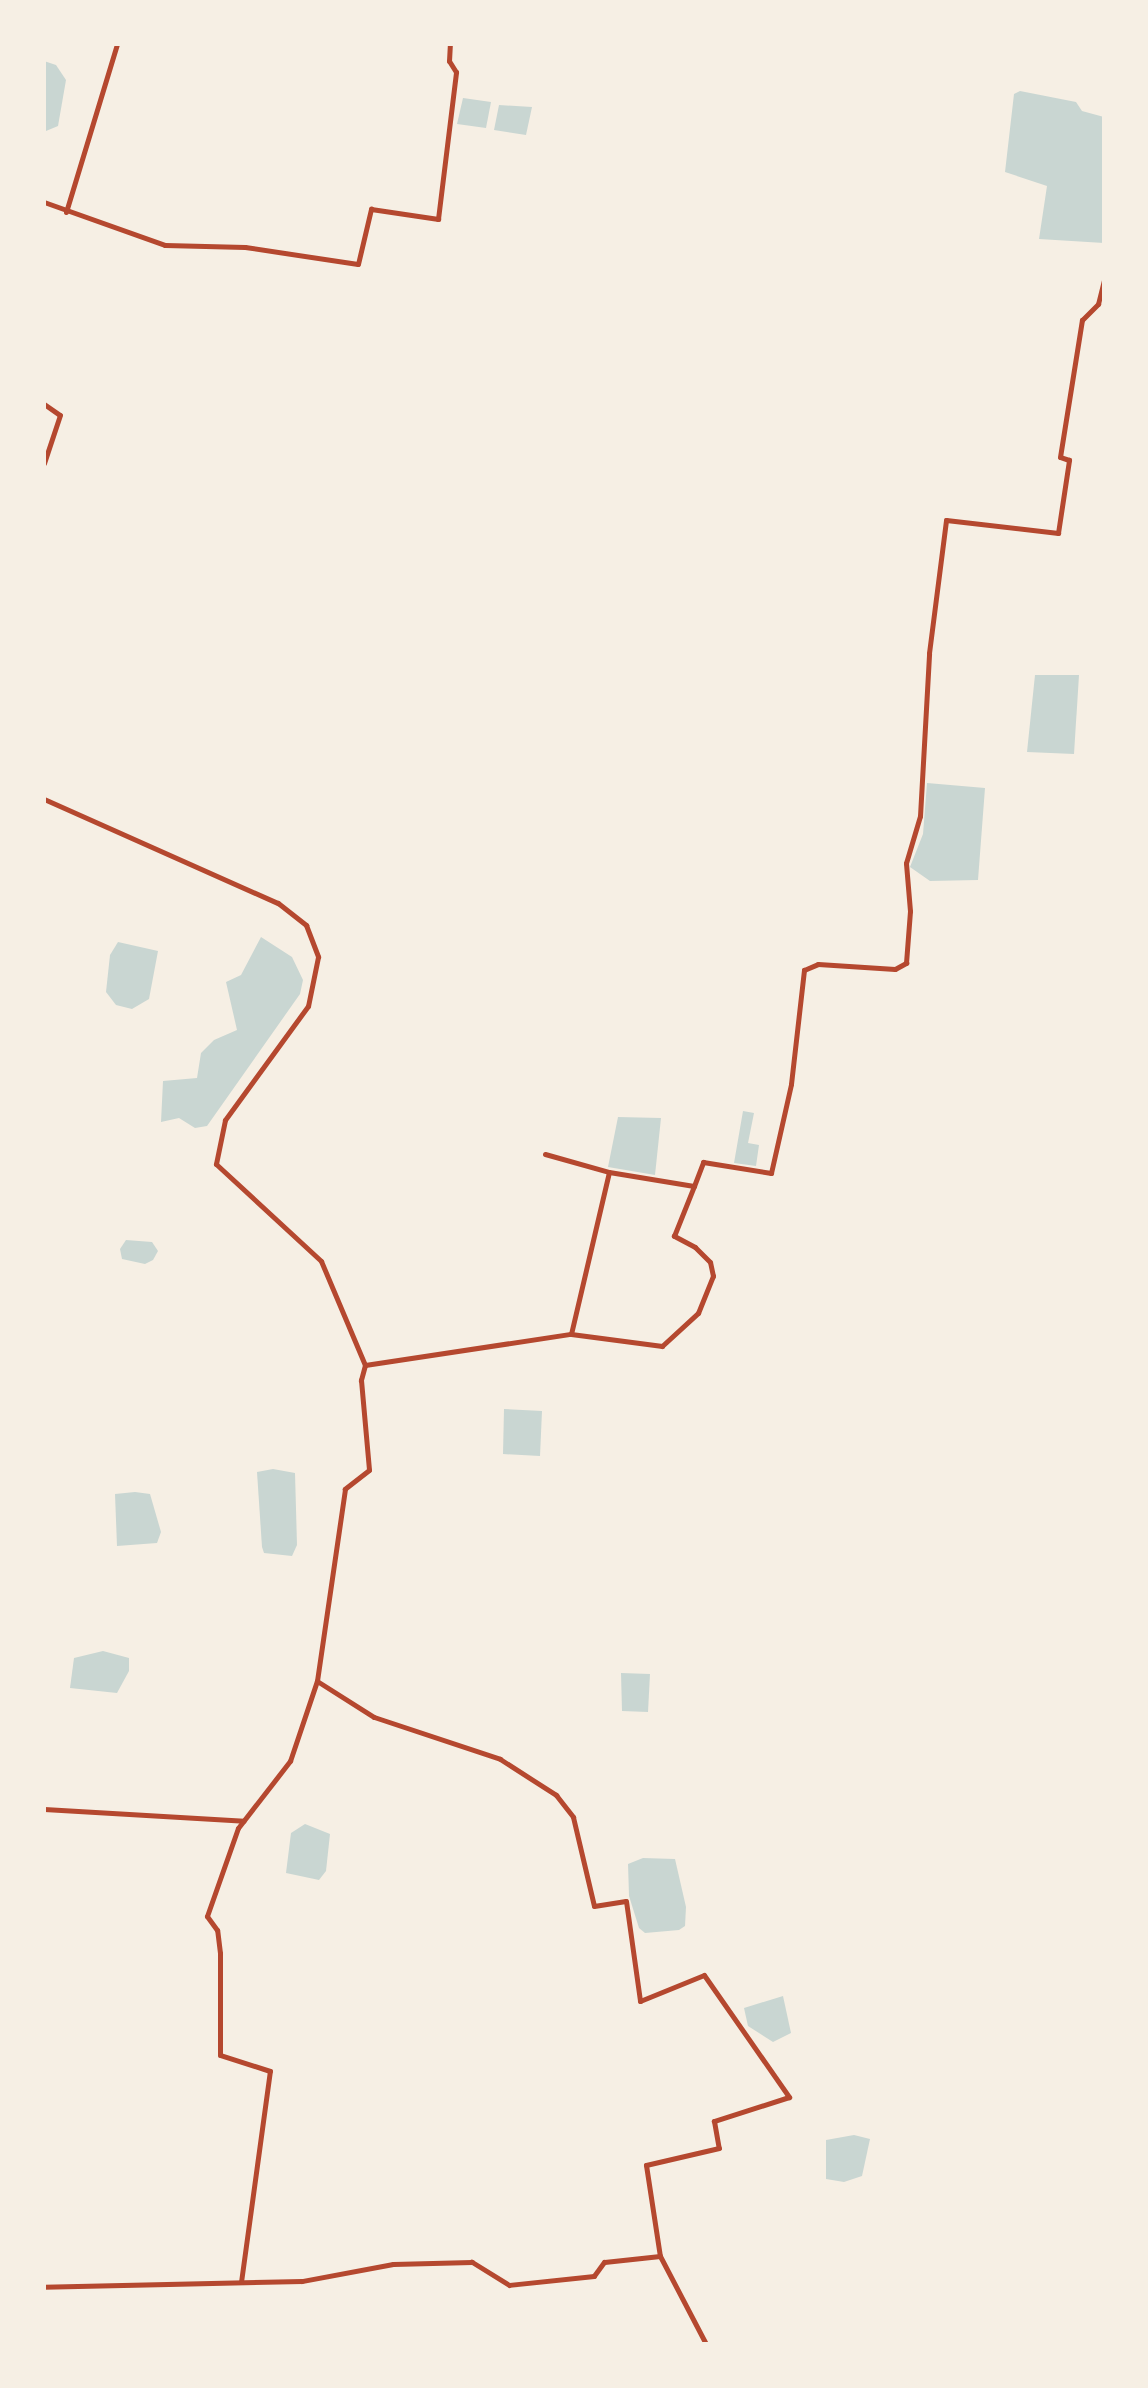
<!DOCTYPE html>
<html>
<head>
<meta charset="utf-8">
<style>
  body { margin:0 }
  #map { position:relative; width:1148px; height:2388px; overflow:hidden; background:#f6efe4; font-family:"Source Sans 3",sans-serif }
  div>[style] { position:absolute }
  .water>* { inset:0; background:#c9d6d2 }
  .minor>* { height:5px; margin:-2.5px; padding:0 2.5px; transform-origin:2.5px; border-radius:2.5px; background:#b5482f }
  span { translate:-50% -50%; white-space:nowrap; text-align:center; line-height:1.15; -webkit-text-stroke:6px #f6efe4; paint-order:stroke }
  .frame { position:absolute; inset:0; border:46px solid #f6efe4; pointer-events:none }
</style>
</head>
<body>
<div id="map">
  <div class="water">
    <div style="clip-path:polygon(44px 61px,56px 65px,66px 80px,58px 126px,46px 131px)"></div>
    <div style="clip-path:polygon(1020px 91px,1076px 102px,1082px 111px,1104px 117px,1104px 243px,1039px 239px,1047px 186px,1005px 172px,1014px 94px)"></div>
    <div style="clip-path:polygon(463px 98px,491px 102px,486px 128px,457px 124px)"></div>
    <div style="clip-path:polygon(499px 105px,532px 107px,526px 135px,494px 130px)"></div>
    <div style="clip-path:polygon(1035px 675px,1079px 675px,1074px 754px,1027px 752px)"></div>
    <div style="clip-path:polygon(927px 783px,985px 788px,978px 880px,930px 881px,910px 867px,923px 834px)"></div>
    <div style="clip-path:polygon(261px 937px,292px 957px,303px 980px,300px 994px,207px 1126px,195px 1128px,179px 1118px,161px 1122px,163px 1081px,197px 1078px,201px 1053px,214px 1040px,237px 1030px,226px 982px,241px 975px)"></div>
    <div style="clip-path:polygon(118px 942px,158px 951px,149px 999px,132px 1009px,116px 1005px,106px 992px,110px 955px)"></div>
    <div style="clip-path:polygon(743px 1111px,754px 1113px,748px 1143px,759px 1145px,756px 1166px,734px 1163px)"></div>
    <div style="clip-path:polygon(618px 1117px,661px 1118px,655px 1175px,608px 1167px)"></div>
    <div style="clip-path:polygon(126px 1240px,152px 1242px,158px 1251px,153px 1260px,145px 1264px,122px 1259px,120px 1249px)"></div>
    <div style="clip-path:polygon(504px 1409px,542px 1411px,540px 1456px,503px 1454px)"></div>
    <div style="clip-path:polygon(273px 1469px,295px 1473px,297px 1545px,292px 1556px,264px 1553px,262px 1547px,257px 1472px)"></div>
    <div style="clip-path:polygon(135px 1492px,150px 1494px,161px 1532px,157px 1543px,117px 1546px,115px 1494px)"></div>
    <div style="clip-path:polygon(103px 1651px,129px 1658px,129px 1671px,117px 1693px,70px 1688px,74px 1658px)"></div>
    <div style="clip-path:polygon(621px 1673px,650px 1674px,648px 1712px,622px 1711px)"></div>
    <div style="clip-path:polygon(305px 1824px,330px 1834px,326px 1871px,319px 1880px,286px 1873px,291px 1833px)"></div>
    <div style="clip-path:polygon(643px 1858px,675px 1859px,686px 1907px,685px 1926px,679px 1930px,645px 1933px,639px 1928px,629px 1896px,628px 1864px)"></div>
    <div style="clip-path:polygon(783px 1996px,791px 2033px,773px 2042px,748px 2026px,744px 2008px)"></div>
    <div style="clip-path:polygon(854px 2135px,870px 2139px,862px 2176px,844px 2182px,826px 2179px,826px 2140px)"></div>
  </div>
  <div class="minor">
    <div style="left:44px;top:202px;width:128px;rotate:19.6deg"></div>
    <div style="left:165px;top:245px;width:80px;rotate:1.4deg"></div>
    <div style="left:245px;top:247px;width:114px;rotate:8.6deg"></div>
    <div style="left:358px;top:264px;width:57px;rotate:-76.7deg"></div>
    <div style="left:371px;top:209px;width:68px;rotate:8.5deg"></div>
    <div style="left:438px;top:219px;width:148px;rotate:-83deg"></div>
    <div style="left:456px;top:72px;width:13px;rotate:-122deg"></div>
    <div style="left:449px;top:61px;width:17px;rotate:-87deg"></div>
    <div style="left:66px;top:212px;width:176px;rotate:-73.1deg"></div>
    <div style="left:44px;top:404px;width:19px;rotate:35deg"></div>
    <div style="left:60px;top:415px;width:51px;rotate:108.4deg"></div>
    <div style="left:44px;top:799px;width:256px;rotate:24deg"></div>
    <div style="left:278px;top:903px;width:36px;rotate:38deg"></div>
    <div style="left:306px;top:925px;width:34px;rotate:69deg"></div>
    <div style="left:318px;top:957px;width:50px;rotate:101.5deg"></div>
    <div style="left:308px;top:1006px;width:141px;rotate:126.1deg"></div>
    <div style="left:225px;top:1120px;width:45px;rotate:101.6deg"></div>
    <div style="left:216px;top:1164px;width:143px;rotate:42.7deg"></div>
    <div style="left:321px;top:1261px;width:113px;rotate:67.1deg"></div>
    <div style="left:365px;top:1365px;width:16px;rotate:105deg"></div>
    <div style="left:361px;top:1380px;width:90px;rotate:84.9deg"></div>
    <div style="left:369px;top:1470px;width:31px;rotate:142deg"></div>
    <div style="left:345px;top:1489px;width:194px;rotate:98.3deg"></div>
    <div style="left:317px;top:1681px;width:67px;rotate:32.3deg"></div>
    <div style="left:374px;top:1717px;width:133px;rotate:18.4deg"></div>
    <div style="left:500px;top:1759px;width:67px;rotate:32.7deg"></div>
    <div style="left:556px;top:1795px;width:28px;rotate:52deg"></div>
    <div style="left:573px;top:1817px;width:91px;rotate:76.7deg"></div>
    <div style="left:594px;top:1906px;width:32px;rotate:-9deg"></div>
    <div style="left:626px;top:1901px;width:101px;rotate:82deg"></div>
    <div style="left:640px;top:2001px;width:69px;rotate:-22.1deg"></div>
    <div style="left:704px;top:1975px;width:149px;rotate:55.1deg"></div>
    <div style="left:789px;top:2097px;width:79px;rotate:162.3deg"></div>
    <div style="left:714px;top:2121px;width:27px;rotate:80deg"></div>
    <div style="left:719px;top:2148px;width:75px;rotate:166.9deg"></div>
    <div style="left:646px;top:2165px;width:92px;rotate:81.3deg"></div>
    <div style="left:660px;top:2256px;width:56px;rotate:173.9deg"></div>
    <div style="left:604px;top:2262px;width:17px;rotate:126deg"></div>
    <div style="left:594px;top:2276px;width:85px;rotate:174deg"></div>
    <div style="left:509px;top:2285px;width:44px;rotate:-148.1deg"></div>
    <div style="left:472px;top:2262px;width:79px;rotate:178.5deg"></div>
    <div style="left:393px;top:2264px;width:93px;rotate:169.4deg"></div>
    <div style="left:302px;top:2281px;width:258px;rotate:178.7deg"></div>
    <div style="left:545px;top:1154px;width:66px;rotate:15.7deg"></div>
    <div style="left:571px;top:1334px;width:92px;rotate:7.5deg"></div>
    <div style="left:662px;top:1346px;width:49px;rotate:-42.5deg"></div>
    <div style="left:698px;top:1313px;width:40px;rotate:-68deg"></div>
    <div style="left:713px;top:1276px;width:14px;rotate:-102deg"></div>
    <div style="left:710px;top:1262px;width:21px;rotate:-135deg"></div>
    <div style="left:695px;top:1247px;width:24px;rotate:-152deg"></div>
    <div style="left:674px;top:1236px;width:54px;rotate:-68.2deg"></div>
    <div style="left:365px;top:1365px;width:208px;rotate:-8.6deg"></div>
    <div style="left:571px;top:1334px;width:166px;rotate:-76.8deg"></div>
    <div style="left:609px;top:1172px;width:86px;rotate:9.4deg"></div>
    <div style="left:694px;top:1186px;width:26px;rotate:-69deg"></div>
    <div style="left:703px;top:1162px;width:69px;rotate:9.2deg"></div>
    <div style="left:771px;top:1173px;width:91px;rotate:-77.3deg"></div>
    <div style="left:791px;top:1084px;width:115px;rotate:-83.5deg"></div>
    <div style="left:804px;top:970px;width:15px;rotate:-23deg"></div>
    <div style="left:818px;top:964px;width:77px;rotate:3.7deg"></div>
    <div style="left:895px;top:969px;width:13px;rotate:-29deg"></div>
    <div style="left:906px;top:963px;width:52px;rotate:-85.6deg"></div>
    <div style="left:910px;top:911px;width:48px;rotate:-94.8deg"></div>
    <div style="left:906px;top:863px;width:49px;rotate:-73.4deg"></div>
    <div style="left:920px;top:816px;width:163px;rotate:-86.8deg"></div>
    <div style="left:929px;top:653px;width:134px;rotate:-82.7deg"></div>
    <div style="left:946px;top:520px;width:113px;rotate:6.6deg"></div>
    <div style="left:1058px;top:533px;width:74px;rotate:-81.4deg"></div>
    <div style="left:1069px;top:460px;width:9px;rotate:-162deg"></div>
    <div style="left:1060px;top:457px;width:139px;rotate:-80.9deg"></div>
    <div style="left:1082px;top:320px;width:23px;rotate:-45deg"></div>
    <div style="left:1098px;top:304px;width:25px;rotate:-76deg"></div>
    <div style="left:44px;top:1809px;width:200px;rotate:3.4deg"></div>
    <div style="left:660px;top:2256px;width:99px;rotate:62.4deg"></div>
    <div style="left:241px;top:2282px;width:213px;rotate:-82.2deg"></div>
    <div style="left:270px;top:2071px;width:52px;rotate:-162.3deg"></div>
    <div style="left:220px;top:2055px;width:102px;rotate:-90deg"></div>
    <div style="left:220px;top:1953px;width:23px;rotate:-97deg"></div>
    <div style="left:217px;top:1930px;width:17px;rotate:-126deg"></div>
    <div style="left:207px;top:1916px;width:93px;rotate:-70.6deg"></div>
    <div style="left:238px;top:1828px;width:85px;rotate:-52.2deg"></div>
    <div style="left:290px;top:1761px;width:84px;rotate:-71.4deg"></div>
  </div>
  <div class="frame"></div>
</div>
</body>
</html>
